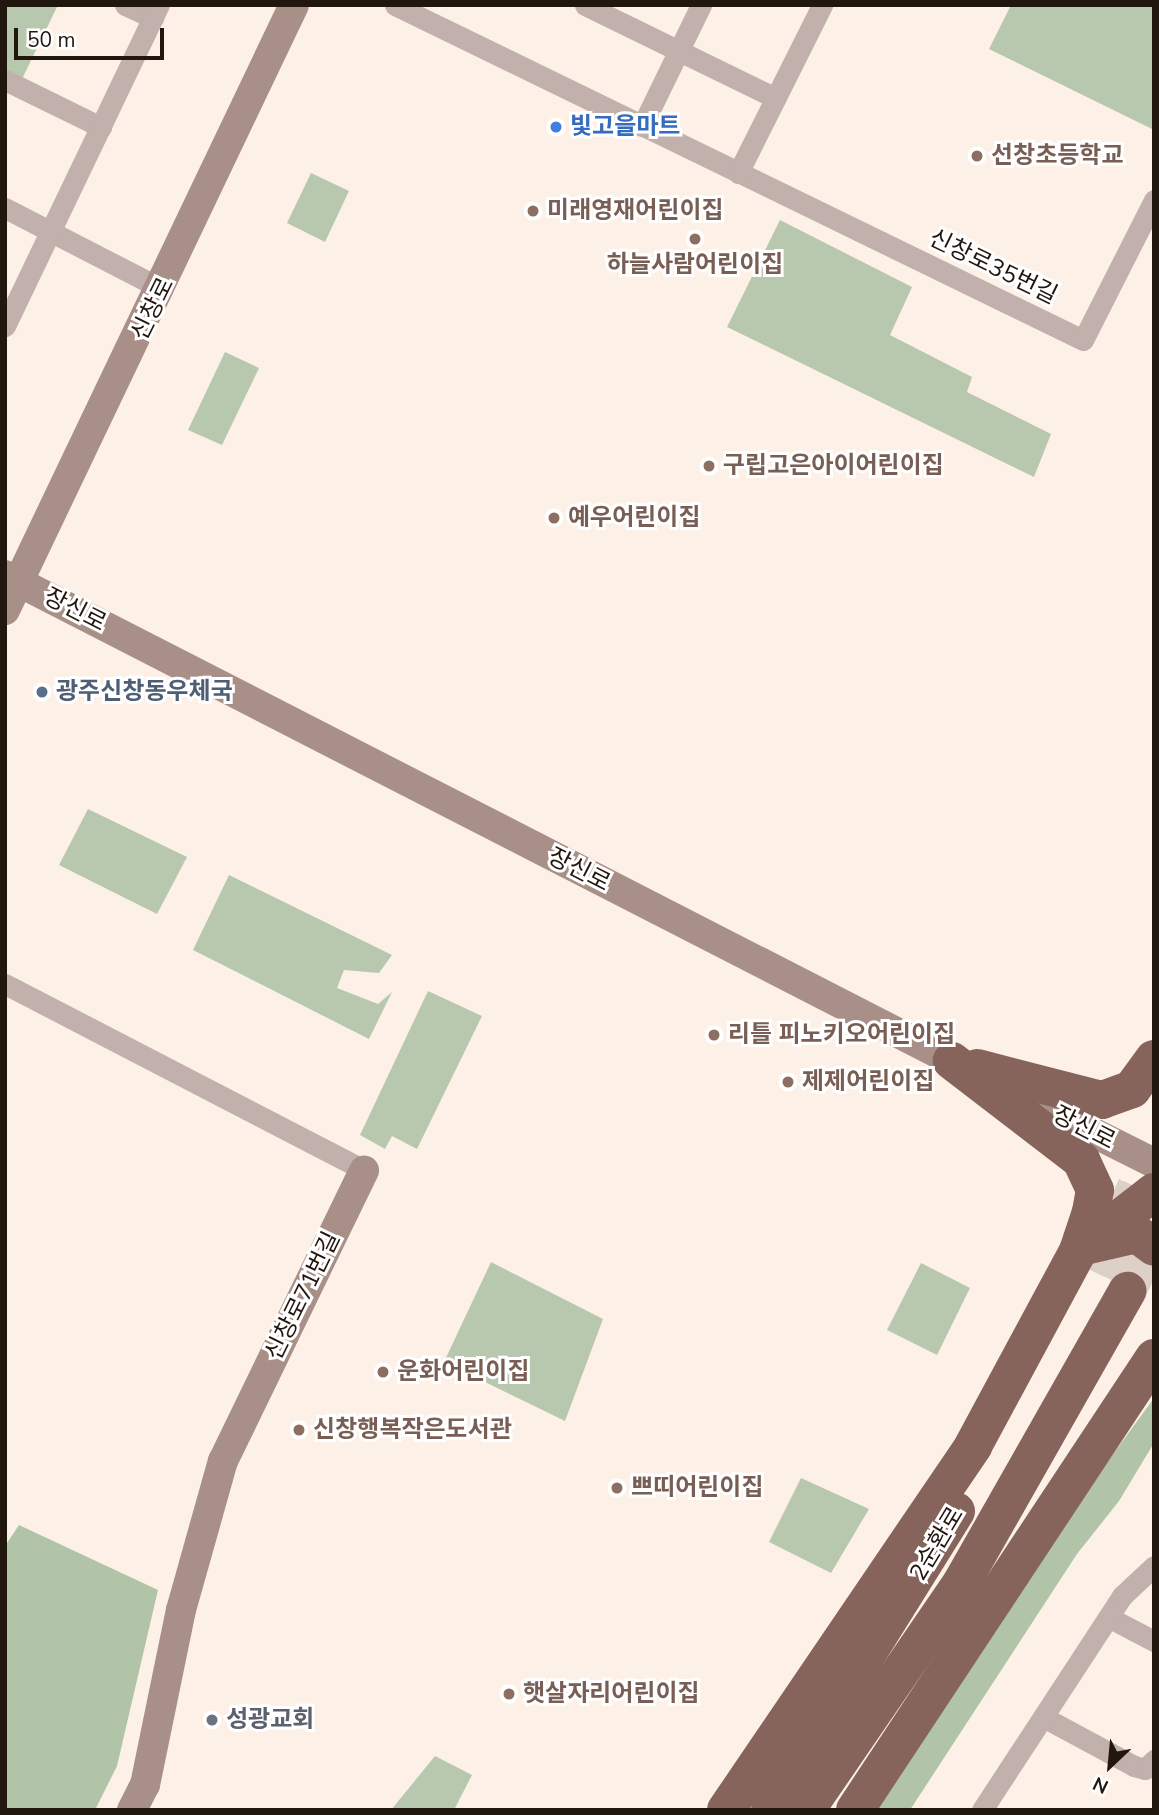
<!DOCTYPE html>
<html>
<head>
<meta charset="utf-8">
<style>
  body { margin:0 }
  #map { position:relative; width:1159px; height:1815px; overflow:hidden; background:#fdf1e7; font-family:"Nunito Sans","Noto Sans KR",sans-serif }
  div>[style] { position:absolute }
  .green>* { inset:0; background:#b7c8ae }
  .forest>* { inset:0; background:#b2c4a8 }
  .highway-tunnel>* { height:38px; margin-top:-19px; transform-origin:0; background:repeating-linear-gradient(90deg,#dcd0c7 0 38px,transparent 0 57px) }
  .street>* { height:21px; margin:-10.5px; padding:0 10.5px; transform-origin:10.5px; border-radius:10.5px; background:#c1b0ac }
  .secondary>* { height:30px; margin:-15px; padding:0 15px; transform-origin:15px; border-radius:15px; background:#a89089 }
  .highway>* { height:38px; margin:-19px; padding:0 19px; transform-origin:19px; border-radius:19px; background:#86645b }
  .dots>* { width:19px; height:19px; translate:-50% -50%; box-sizing:border-box; border:4px solid #fff; border-radius:50% }
  span { translate:-50% -50%; white-space:nowrap; text-align:center; line-height:1.15; -webkit-text-stroke:6px #fff; paint-order:stroke }
  .shop-label { font-size:24px; color:#366cbe; font-weight:700 }
  .left { translate:0 -50%; text-align:left }
  .education-label { font-size:24px; color:#785e54; font-weight:700 }
  .street-label { font-size:24px; color:#22170f }
  .service-label { font-size:24px; color:#4e5e75; font-weight:700 }
  .worship-label { font-size:24px; color:#5b616d; font-weight:700 }
  .frame { position:absolute; inset:0; border:7px solid #22170f; pointer-events:none }
  .north { position:absolute; left:1075px; top:1731px; width:70px; height:70px; -webkit-text-stroke:5px #fff; paint-order:stroke; rotate:206deg; font-size:19px; font-weight:700; line-height:28px; text-align:center; color:#22170f }
  .north::after { content:''; display:block; margin:auto; width:24px; height:32px; background:#22170f; clip-path:polygon(50% 0,100% 100%,50% 72%,0 100%) }
  .scale { position:absolute; left:14px; top:28px; width:150px; height:32px; box-sizing:border-box; border:4px solid #22170f; border-top:0; padding-left:9px; font-size:21px; line-height:24px; white-space:nowrap; color:#22170f; -webkit-text-stroke:5px #fff; paint-order:stroke }
</style>
</head>
<body>
<div id="map">
  <div class="green">
    <div style="clip-path:polygon(5px 5px,58px 5px,22px 79px,5px 70px)"></div>
    <div style="clip-path:polygon(1011px 5px,1154px 5px,1154px 130px,989px 49px)"></div>
    <div style="clip-path:polygon(311px 173px,349px 191px,325px 242px,287px 223px)"></div>
    <div style="clip-path:polygon(780px 220px,912px 287px,890px 335px,972px 377px,967px 392px,1051px 434px,1034px 477px,727px 327px)"></div>
    <div style="clip-path:polygon(225px 352px,259px 368px,222px 445px,188px 430px)"></div>
    <div style="clip-path:polygon(88px 809px,187px 857px,157px 914px,59px 865px)"></div>
    <div style="clip-path:polygon(229px 875px,392px 955px,379px 973px,344px 970px,337px 988px,378px 1004px,392px 992px,369px 1039px,193px 950px)"></div>
    <div style="clip-path:polygon(428px 991px,482px 1016px,417px 1149px,392px 1136px,385px 1149px,360px 1135px)"></div>
    <div style="clip-path:polygon(491px 1262px,603px 1319px,565px 1421px,444px 1362px)"></div>
    <div style="clip-path:polygon(921px 1263px,970px 1288px,937px 1355px,887px 1330px)"></div>
    <div style="clip-path:polygon(801px 1478px,869px 1509px,831px 1573px,769px 1542px)"></div>
    <div style="clip-path:polygon(435px 1756px,472px 1775px,454px 1810px,391px 1810px)"></div>
  </div>
  <div class="forest">
    <div style="clip-path:polygon(1154px 1398px,1154px 1443px,1119px 1501px,1077px 1554px,910px 1810px,876px 1810px,1054px 1535px)"></div>
    <div style="clip-path:polygon(19px 1525px,158px 1590px,117px 1766px,95px 1810px,5px 1810px,5px 1546px)"></div>
  </div>
  <div class="highway-tunnel">
    <div style="left:1096px;top:1273px;width:137px;rotate:-64.9deg"></div>
    <div style="left:1127px;top:1291px;width:60px;rotate:-63.4deg"></div>
  </div>
  <div class="street">
    <div style="left:125px;top:5px;width:31px;rotate:25deg"></div>
    <div style="left:395px;top:5px;width:765px;rotate:25.96deg"></div>
    <div style="left:1083px;top:340px;width:157px;rotate:-63.1deg"></div>
    <div style="left:585px;top:5px;width:212px;rotate:26deg"></div>
    <div style="left:5px;top:80px;width:107px;rotate:26.1deg"></div>
    <div style="left:642px;top:126px;width:135px;rotate:-64deg"></div>
    <div style="left:738px;top:173px;width:188px;rotate:-63.4deg"></div>
    <div style="left:5px;top:208px;width:177px;rotate:27.3deg"></div>
    <div style="left:5px;top:326px;width:356px;rotate:-64.4deg"></div>
    <div style="left:5px;top:984px;width:404px;rotate:27.4deg"></div>
    <div style="left:1110px;top:1618px;width:50px;rotate:27.6deg"></div>
    <div style="left:1047px;top:1719px;width:99px;rotate:28.4deg"></div>
    <div style="left:1134px;top:1766px;width:11px;rotate:15deg"></div>
    <div style="left:1145px;top:1769px;width:13px;rotate:-45deg"></div>
    <div style="left:982px;top:1810px;width:256px;rotate:-56.8deg"></div>
    <div style="left:1122px;top:1596px;width:44px;rotate:-43.2deg"></div>
  </div>
  <div class="secondary">
    <div style="left:5px;top:575px;width:1087px;rotate:27.15deg"></div>
    <div style="left:5px;top:610px;width:670px;rotate:-64.47deg"></div>
    <div style="left:1010px;top:1091px;width:161px;rotate:26.6deg"></div>
    <div style="left:132px;top:1810px;width:28px;rotate:-63deg"></div>
    <div style="left:145px;top:1785px;width:179px;rotate:-78.4deg"></div>
    <div style="left:181px;top:1610px;width:155px;rotate:-74.3deg"></div>
    <div style="left:223px;top:1461px;width:323px;rotate:-64.1deg"></div>
  </div>
  <div class="highway">
    <div style="left:977px;top:1068px;width:129px;rotate:14.4deg"></div>
    <div style="left:1102px;top:1100px;width:32px;rotate:-20deg"></div>
    <div style="left:1132px;top:1089px;width:37px;rotate:-54deg"></div>
    <div style="left:1089px;top:1245px;width:49px;rotate:-12.9deg"></div>
    <div style="left:1137px;top:1234px;width:21px;rotate:37deg"></div>
    <div style="left:1079px;top:1250px;width:95px;rotate:-37.7deg"></div>
    <div style="left:726px;top:1810px;width:440px;rotate:-55.8deg"></div>
    <div style="left:973px;top:1446px;width:221px;rotate:-61.7deg"></div>
    <div style="left:1078px;top:1251px;width:41px;rotate:-71.6deg"></div>
    <div style="left:1091px;top:1212px;width:22px;rotate:-80deg"></div>
    <div style="left:1095px;top:1190px;width:33px;rotate:-115deg"></div>
    <div style="left:1081px;top:1160px;width:163px;rotate:-142.5deg"></div>
    <div style="left:770px;top:1810px;width:352px;rotate:-58.1deg"></div>
    <div style="left:806px;top:1810px;width:276px;rotate:-55.6deg"></div>
    <div style="left:962px;top:1582px;width:335px;rotate:-60.4deg"></div>
    <div style="left:855px;top:1810px;width:542px;rotate:-56.52deg"></div>
  </div>
  <div class="dots">
    <div style="left:556px;top:127px;background:#3f7fe0"></div>
    <div style="left:977px;top:156px;background:#8d6e63"></div>
    <div style="left:533px;top:211px;background:#8d6e63"></div>
    <div style="left:695px;top:239px;background:#8d6e63"></div>
    <div style="left:709px;top:466px;background:#8d6e63"></div>
    <div style="left:554px;top:518px;background:#8d6e63"></div>
    <div style="left:42px;top:692px;background:#5c6f8a"></div>
    <div style="left:714px;top:1035px;background:#8d6e63"></div>
    <div style="left:788px;top:1082px;background:#8d6e63"></div>
    <div style="left:383px;top:1372px;background:#8d6e63"></div>
    <div style="left:299px;top:1430px;background:#8d6e63"></div>
    <div style="left:617px;top:1488px;background:#8d6e63"></div>
    <div style="left:509px;top:1694px;background:#8d6e63"></div>
    <div style="left:212px;top:1720px;background:#6b7280"></div>
  </div>
  <div class="shop-label">
    <span class="left" style="left:570px;top:127px">빛고을마트</span>
  </div>
  <div class="education-label">
    <span class="left" style="left:991px;top:156px">선창초등학교</span>
    <span class="left" style="left:547px;top:211px">미래영재어린이집</span>
    <span style="left:695px;top:265px">하늘사람어린이집</span>
    <span class="left" style="left:723px;top:466px">구립고은아이어린이집</span>
    <span class="left" style="left:568px;top:518px">예우어린이집</span>
    <span class="left" style="left:728px;top:1035px">리틀 피노키오어린이집</span>
    <span class="left" style="left:802px;top:1082px">제제어린이집</span>
    <span class="left" style="left:397px;top:1372px">운화어린이집</span>
    <span class="left" style="left:313px;top:1430px">신창행복작은도서관</span>
    <span class="left" style="left:631px;top:1488px">쁘띠어린이집</span>
    <span class="left" style="left:523px;top:1694px">햇살자리어린이집</span>
  </div>
  <div class="street-label">
    <span style="left:993px;top:267px;rotate:26deg">신창로35번길</span>
    <span style="left:153px;top:309px;rotate:-64deg">신창로</span>
    <span style="left:75px;top:610px;rotate:27deg">장신로</span>
    <span style="left:579px;top:870px;rotate:27deg">장신로</span>
    <span style="left:1084px;top:1128px;rotate:27deg">장신로</span>
    <span style="left:303px;top:1296px;rotate:-64deg">신창로71번길</span>
    <span style="left:937px;top:1544px;rotate:-59deg">2순환로</span>
  </div>
  <div class="service-label">
    <span class="left" style="left:56px;top:692px">광주신창동우체국</span>
  </div>
  <div class="worship-label">
    <span class="left" style="left:226px;top:1720px">성광교회</span>
  </div>
  <div class="frame"></div>
  <div class="north">N</div>
  <div class="scale">50 m</div>
</div>
</body>
</html>
